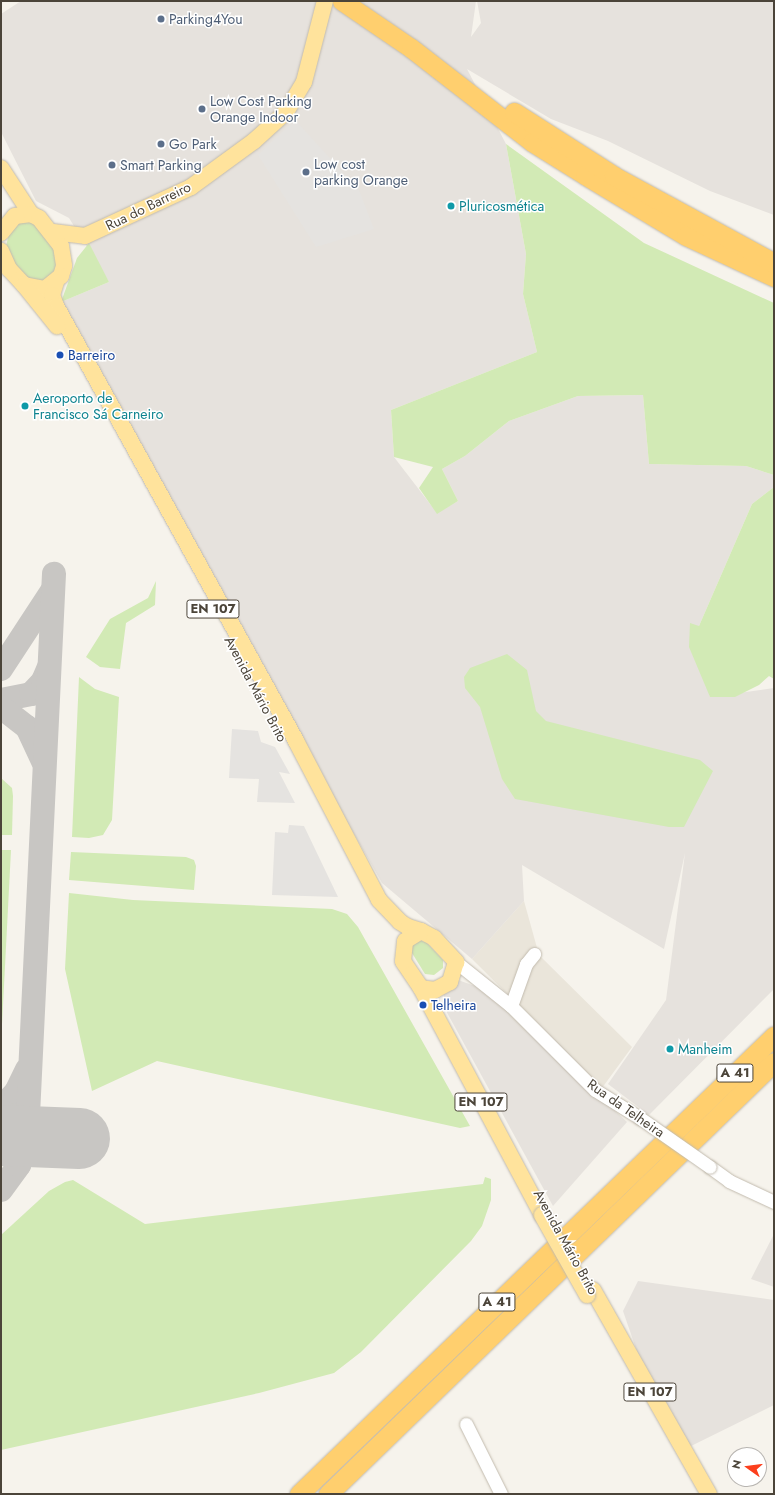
<!DOCTYPE html>
<html>
<head>
<meta charset="utf-8">
<style>
  body { margin:0 }
  #map { position:relative; width:775px; height:1495px; overflow:hidden; background:#f6f3ec; font-family:Jost,sans-serif }
  div>[style] { position:absolute }
  .residential>* { inset:0; background:#eae5da }
  .industrial>* { inset:0; background:#e6e2dd }
  .green>* { inset:0; background:#d2eab5 }
  .parking>* { inset:0; background:#e5e3e0 }
  .taxiway>* { height:24px; margin:-12px; padding:0 12px; transform-origin:12px; border-radius:12px; background:#c8c6c3 }
  .runway>* { height:61px; margin:-30.5px; padding:0 30.5px; transform-origin:30.5px; border-radius:30.5px; background:#c8c6c3 }
  .roads { filter:drop-shadow(0 0 1px #c2bbae) drop-shadow(0 0 1px #c2bbae) }
  .minor>* { height:13px; margin:-6.5px; padding:0 6.5px; transform-origin:6.5px; border-radius:6.5px; background:#fff }
  .major>* { height:16px; margin:-8px; padding:0 8px; transform-origin:8px; border-radius:8px; background:#ffe39c }
  .highway>* { height:19px; margin:-9.5px; padding:0 9.5px; transform-origin:9.5px; border-radius:9.5px; background:#ffcf6e }
  .bridges { filter:drop-shadow(0 0 1px #c2bbae) drop-shadow(0 0 1px #c2bbae) }
  .minor-bridge>* { height:13px; margin:-6.5px; padding:0 6.5px; transform-origin:6.5px; border-radius:6.5px; background:#fff }
  .major-bridge>* { height:16px; margin:-8px; padding:0 8px; transform-origin:8px; border-radius:8px; background:#ffe39c }
  .dots>* { width:11px; height:11px; translate:-50% -50%; box-sizing:border-box; border:2px solid #fff; border-radius:50% }
  span { translate:-50% -50%; white-space:nowrap; text-align:center; line-height:1.15; -webkit-text-stroke:3px #fff; paint-order:stroke }
  .shield-label span { padding:1px 3px; background:#fff; border:1px solid; border-radius:3px; -webkit-text-stroke-width:0 }
  .shield-label { font-size:13px; color:#4b4439; font-weight:700 }
  .service-label { font-size:14px; color:#4e5e75 }
  .left { translate:0 -50%; text-align:left }
  .street-label { font-size:14px; color:#4b4439 }
  .culture-label { font-size:14px; color:#0d838f }
  .transit-label { font-size:14px; color:#164399 }
  .frame { position:absolute; inset:0; border:2px solid #4b4439; pointer-events:none }
  .north { position:absolute; left:727px; top:1447px; width:40px; height:40px; box-sizing:border-box; background:#fff; border:1px solid #b7b4b0; border-radius:50%; rotate:284deg; font-size:11px; font-weight:700; line-height:16px; text-align:center; color:#4b4439 }
  .north::after { content:''; display:block; margin:auto; width:14px; height:18px; background:#fc3f1d; clip-path:polygon(50% 0,100% 100%,50% 72%,0 100%) }
</style>
</head>
<body>
<div id="map">
  <div class="residential">
    <div style="clip-path:polygon(524px 901px,539px 955px,632px 1047px,602px 1088px,472px 959px)"></div>
  </div>
  <div class="industrial">
    <div style="clip-path:polygon(21px 1px,476px 1px,471px 37px,481px 23px,477px 1px,774px 1px,774px 215px,710px 191px,608px 141px,551px 119px,467px 69px,506px 144px,526px 254px,523px 294px,537px 352px,391px 410px,394px 457px,437px 513px,458px 501px,442px 469px,465px 456px,509px 421px,578px 396px,643px 395px,649px 464px,746px 466px,774px 475px,774px 487px,752px 504px,699px 626px,710px 697px,774px 688px,774px 989px,649px 1115px,608px 1084px,666px 1000px,685px 853px,664px 949px,522px 865px,524px 901px,472px 959px,382px 883px,225px 608px,61px 302px,109px 282px,69px 218px,36px 201px,1px 132px,1px 14px)"></div>
    <div style="clip-path:polygon(458px 980px,486px 990px,627px 1122px,553px 1206px,445px 1009px,443px 990px)"></div>
    <div style="clip-path:polygon(774px 1234px,774px 1287px,751px 1279px)"></div>
    <div style="clip-path:polygon(638px 1281px,774px 1300px,774px 1405px,689px 1447px,642px 1366px,623px 1311px)"></div>
  </div>
  <div class="green">
    <div style="clip-path:polygon(506px 144px,644px 243px,774px 303px,774px 475px,746px 466px,649px 464px,643px 395px,578px 396px,509px 421px,465px 456px,442px 469px,458px 501px,437px 514px,419px 488px,433px 467px,394px 457px,391px 410px,537px 352px,523px 294px,526px 254px)"></div>
    <div style="clip-path:polygon(25px 220px,36px 223px,57px 253px,56px 275px,37px 284px,17px 270px,6px 246px,11px 226px)"></div>
    <div style="clip-path:polygon(89px 243px,109px 282px,61px 302px,77px 258px)"></div>
    <div style="clip-path:polygon(774px 487px,774px 679px,769px 676px,759px 685px,735px 697px,710px 697px,689px 647px,690px 623px,699px 626px,752px 504px)"></div>
    <div style="clip-path:polygon(156px 581px,155px 605px,126px 623px,120px 669px,100px 667px,86px 657px,110px 619px,148px 598px)"></div>
    <div style="clip-path:polygon(507px 654px,527px 670px,536px 711px,546px 721px,700px 760px,713px 771px,684px 827px,669px 827px,515px 799px,502px 779px,480px 707px,465px 688px,464px 677px,470px 668px)"></div>
    <div style="clip-path:polygon(79px 677px,95px 689px,119px 697px,112px 820px,103px 835px,89px 838px,72px 837px)"></div>
    <div style="clip-path:polygon(1px 778px,12px 788px,13px 796px,12px 835px,1px 835px)"></div>
    <div style="clip-path:polygon(1px 850px,11px 850px,1px 1044px)"></div>
    <div style="clip-path:polygon(71px 852px,186px 857px,194px 860px,196px 866px,194px 890px,69px 880px)"></div>
    <div style="clip-path:polygon(69px 893px,133px 900px,332px 909px,347px 914px,358px 927px,470px 1126px,460px 1128px,157px 1061px,92px 1091px,65px 969px)"></div>
    <div style="clip-path:polygon(418px 940px,426px 942px,443px 960px,443px 968px,434px 975px,425px 974px,412px 953px,412px 945px)"></div>
    <div style="clip-path:polygon(485px 1177px,491px 1179px,491px 1200px,482px 1226px,471px 1241px,361px 1352px,334px 1373px,259px 1393px,1px 1450px,1px 1235px,49px 1191px,65px 1182px,73px 1180px,145px 1224px,483px 1184px)"></div>
  </div>
  <div class="parking">
    <div style="clip-path:polygon(295px 120px,359px 190px,374px 229px,316px 247px,258px 155px)"></div>
    <div style="clip-path:polygon(232px 729px,258px 731px,261px 742px,275px 747px,290px 774px,279px 772px,295px 803px,257px 802px,259px 779px,229px 778px)"></div>
    <div style="clip-path:polygon(289px 825px,304px 826px,338px 897px,272px 895px,275px 832px,288px 833px)"></div>
  </div>
  <div class="taxiway">
    <div style="left:1px;top:669px;width:93px;rotate:-56.8deg"></div>
    <div style="left:1px;top:700px;width:31px;rotate:-11deg"></div>
    <div style="left:31px;top:694px;width:18px;rotate:-47deg"></div>
    <div style="left:43px;top:681px;width:15px;rotate:-67deg"></div>
    <div style="left:1px;top:707px;width:33px;rotate:38deg"></div>
    <div style="left:27px;top:727px;width:38px;rotate:65deg"></div>
    <div style="left:1px;top:1108px;width:22px;rotate:-47deg"></div>
    <div style="left:16px;top:1092px;width:25px;rotate:-64deg"></div>
    <div style="left:1px;top:1190px;width:31px;rotate:-54deg"></div>
    <div style="left:19px;top:1165px;width:30px;rotate:-75deg"></div>
    <div style="left:27px;top:1136px;width:563px;rotate:-87.25deg"></div>
  </div>
  <div class="runway">
    <div style="left:1px;top:1135px;width:78px;rotate:2.2deg"></div>
  </div>
  <div class="roads">
    <div class="minor">
      <div style="left:456px;top:962px;width:70px;rotate:38.7deg"></div>
      <div style="left:511px;top:1006px;width:119px;rotate:45deg"></div>
      <div style="left:595px;top:1090px;width:53px;rotate:31.9deg"></div>
      <div style="left:511px;top:1006px;width:45px;rotate:-70.3deg"></div>
      <div style="left:526px;top:964px;width:13px;rotate:-51deg"></div>
      <div style="left:710px;top:1167px;width:24px;rotate:36deg"></div>
      <div style="left:729px;top:1181px;width:50px;rotate:25deg"></div>
      <div style="left:466px;top:1424px;width:78px;rotate:63.4deg"></div>
    </div>
    <div class="major">
      <div style="left:1px;top:168px;width:55px;rotate:56.9deg"></div>
      <div style="left:53px;top:232px;width:32px;rotate:7deg"></div>
      <div style="left:85px;top:236px;width:117px;rotate:-24.8deg"></div>
      <div style="left:191px;top:187px;width:78px;rotate:-36.1deg"></div>
      <div style="left:254px;top:141px;width:43px;rotate:-42.2deg"></div>
      <div style="left:286px;top:112px;width:35px;rotate:-59deg"></div>
      <div style="left:304px;top:82px;width:84px;rotate:-75.5deg"></div>
      <div style="left:1px;top:233px;width:22px;rotate:-51deg"></div>
      <div style="left:15px;top:216px;width:16px;rotate:-7deg"></div>
      <div style="left:31px;top:214px;width:9px;rotate:27deg"></div>
      <div style="left:39px;top:218px;width:36px;rotate:52deg"></div>
      <div style="left:61px;top:246px;width:20px;rotate:81deg"></div>
      <div style="left:64px;top:266px;width:10px;rotate:107deg"></div>
      <div style="left:61px;top:276px;width:21px;rotate:141deg"></div>
      <div style="left:45px;top:289px;width:21px;rotate:-169deg"></div>
      <div style="left:24px;top:285px;width:22px;rotate:-133deg"></div>
      <div style="left:9px;top:269px;width:20px;rotate:-114deg"></div>
      <div style="left:56px;top:282px;width:14px;rotate:107deg"></div>
      <div style="left:52px;top:295px;width:12px;rotate:70deg"></div>
      <div style="left:56px;top:306px;width:497px;rotate:61.1deg"></div>
      <div style="left:296px;top:741px;width:179px;rotate:62.4deg"></div>
      <div style="left:379px;top:900px;width:30px;rotate:46deg"></div>
      <div style="left:400px;top:922px;width:9px;rotate:32deg"></div>
      <div style="left:408px;top:927px;width:14px;rotate:17deg"></div>
      <div style="left:421px;top:931px;width:15px;rotate:28deg"></div>
      <div style="left:434px;top:938px;width:33px;rotate:47deg"></div>
      <div style="left:456px;top:962px;width:21px;rotate:107deg"></div>
      <div style="left:450px;top:982px;width:17px;rotate:152deg"></div>
      <div style="left:435px;top:990px;width:14px;rotate:-172deg"></div>
      <div style="left:421px;top:988px;width:32px;rotate:-124deg"></div>
      <div style="left:403px;top:961px;width:20px;rotate:-84deg"></div>
      <div style="left:405px;top:941px;width:19px;rotate:-32deg"></div>
      <div style="left:24px;top:285px;width:53px;rotate:51.2deg"></div>
      <div style="left:421px;top:988px;width:257px;rotate:61.9deg"></div>
      <div style="left:593px;top:1290px;width:235px;rotate:60.4deg"></div>
    </div>
    <div class="highway">
      <div style="left:342px;top:1px;width:83px;rotate:34.3deg"></div>
      <div style="left:411px;top:48px;width:153px;rotate:37.8deg"></div>
      <div style="left:532px;top:142px;width:62px;rotate:31.9deg"></div>
      <div style="left:585px;top:175px;width:118px;rotate:31.1deg"></div>
      <div style="left:686px;top:236px;width:97px;rotate:25deg"></div>
      <div style="left:514px;top:112px;width:119px;rotate:32.6deg"></div>
      <div style="left:614px;top:176px;width:182px;rotate:28.5deg"></div>
      <div style="left:299px;top:1494px;width:660px;rotate:-43.96deg"></div>
      <div style="left:328px;top:1494px;width:621px;rotate:-44.09deg"></div>
    </div>
  </div>
  <div class="bridges">
    <div class="minor-bridge">
      <div style="left:640px;top:1118px;width:85px;rotate:35deg"></div>
    </div>
    <div class="major-bridge">
      <div style="left:542px;top:1215px;width:92px;rotate:60.6deg"></div>
    </div>
  </div>
  <div class="dots">
    <div style="left:161px;top:19px;background:#5c6f8a"></div>
    <div style="left:202px;top:109px;background:#5c6f8a"></div>
    <div style="left:161px;top:144px;background:#5c6f8a"></div>
    <div style="left:112px;top:165px;background:#5c6f8a"></div>
    <div style="left:306px;top:172px;background:#5c6f8a"></div>
    <div style="left:451px;top:206px;background:#0f9aa8"></div>
    <div style="left:60px;top:355px;background:#1a4fb4"></div>
    <div style="left:25px;top:406px;background:#0f9aa8"></div>
    <div style="left:423px;top:1005px;background:#1a4fb4"></div>
    <div style="left:670px;top:1049px;background:#0f9aa8"></div>
  </div>
  <div class="shield-label">
    <span style="left:213px;top:609px">EN 107</span>
    <span style="left:735px;top:1073px">A 41</span>
    <span style="left:481px;top:1102px">EN 107</span>
    <span style="left:497px;top:1302px">A 41</span>
    <span style="left:650px;top:1392px">EN 107</span>
  </div>
  <div class="service-label">
    <span class="left" style="left:169px;top:19px">Parking4You</span>
    <span class="left" style="left:210px;top:109px">Low Cost Parking<br>Orange Indoor</span>
    <span class="left" style="left:169px;top:144px">Go Park</span>
    <span class="left" style="left:314px;top:172px">Low cost<br>parking Orange</span>
    <span class="left" style="left:120px;top:165px">Smart Parking</span>
  </div>
  <div class="street-label">
    <span style="left:148px;top:206px;rotate:-26deg">Rua do Barreiro</span>
    <span style="left:256px;top:689px;rotate:62deg">Avenida Mário Brito</span>
    <span style="left:626px;top:1108px;rotate:35deg">Rua da Telheira</span>
    <span style="left:566px;top:1242px;rotate:61deg">Avenida Mário Brito</span>
  </div>
  <div class="culture-label">
    <span class="left" style="left:459px;top:206px">Pluricosmética</span>
    <span class="left" style="left:33px;top:406px">Aeroporto de<br>Francisco Sá Carneiro</span>
    <span class="left" style="left:678px;top:1049px">Manheim</span>
  </div>
  <div class="transit-label">
    <span class="left" style="left:68px;top:355px">Barreiro</span>
    <span class="left" style="left:431px;top:1005px">Telheira</span>
  </div>
  <div class="frame"></div>
  <div class="north">N</div>
</div>
</body>
</html>
